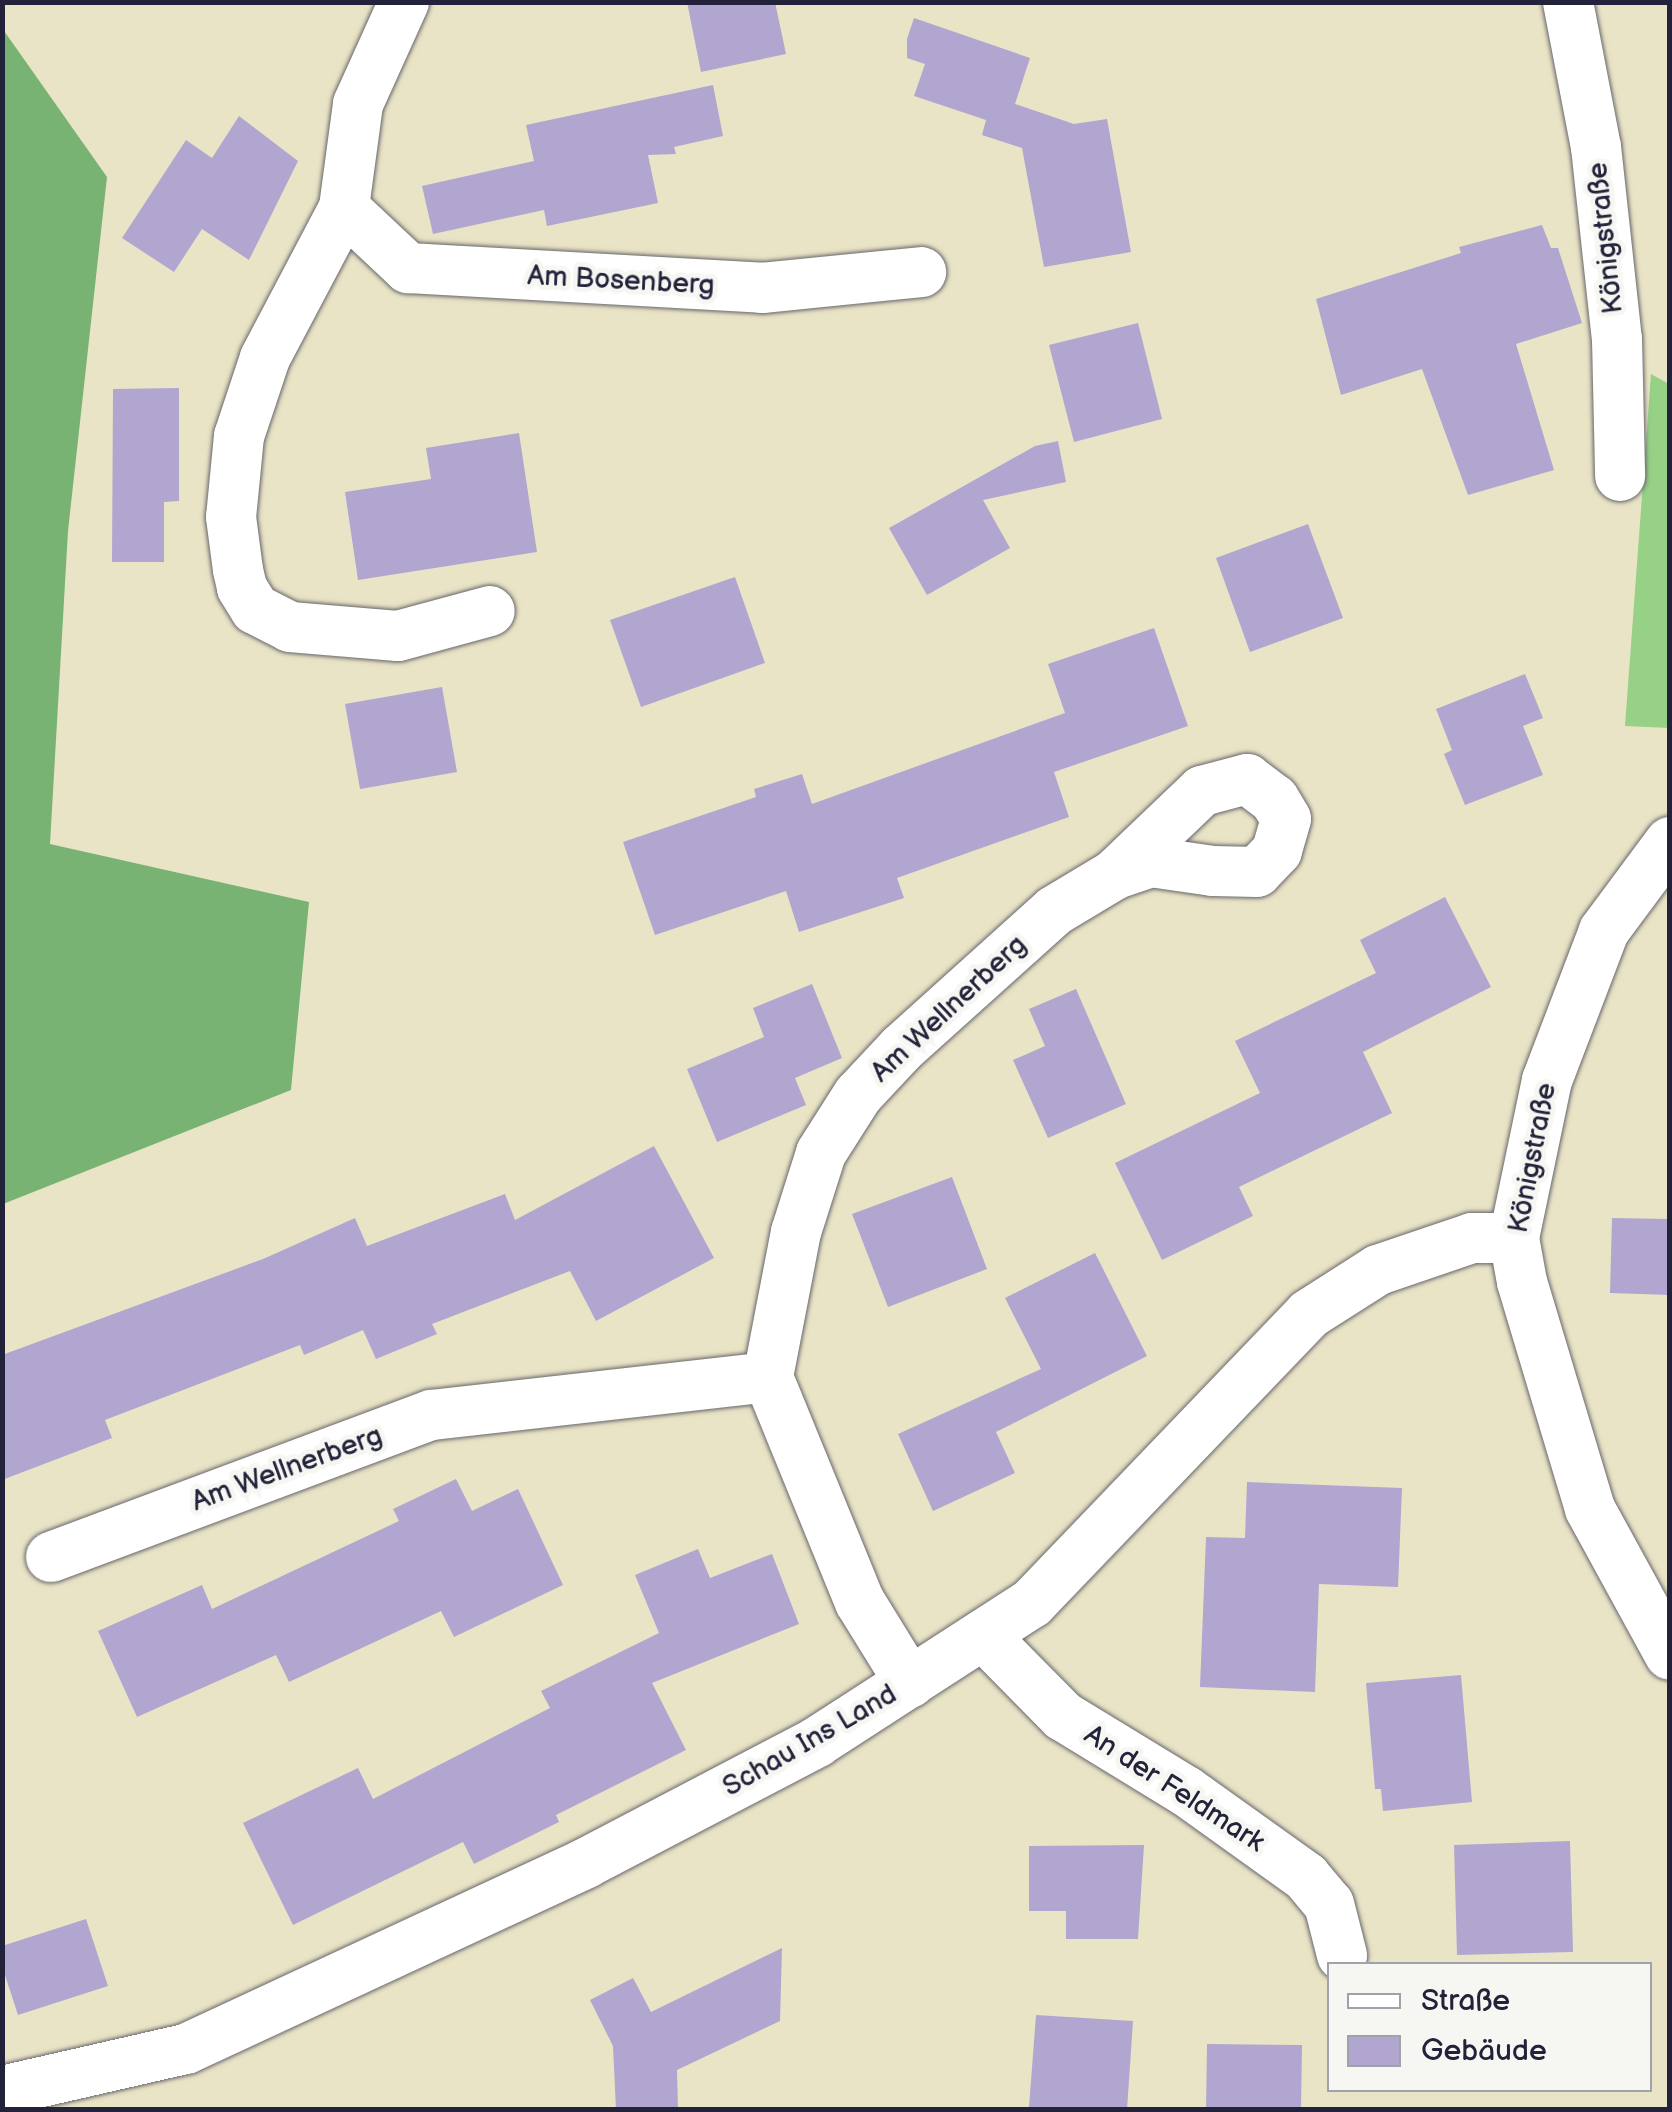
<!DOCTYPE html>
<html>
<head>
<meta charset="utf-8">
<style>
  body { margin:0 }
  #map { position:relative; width:1672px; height:2112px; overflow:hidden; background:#eae4c6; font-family:"Balsamiq Sans",sans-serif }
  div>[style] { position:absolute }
  .green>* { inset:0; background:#96d186 }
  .forest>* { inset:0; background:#78b373 }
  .building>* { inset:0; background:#b0a6d0 }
  .roads { filter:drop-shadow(0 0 2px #68666c) drop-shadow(0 0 2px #68666c) }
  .street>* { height:50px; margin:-25px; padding:0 25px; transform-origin:25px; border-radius:25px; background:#fff }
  span { translate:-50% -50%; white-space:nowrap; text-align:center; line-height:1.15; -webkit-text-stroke:10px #f6f6f2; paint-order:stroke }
  .street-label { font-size:28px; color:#22223b }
  .frame { position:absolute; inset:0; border:5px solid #22223b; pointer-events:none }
  .legend { position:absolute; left:1327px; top:1962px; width:325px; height:130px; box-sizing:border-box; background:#f6f6f2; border:2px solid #a1a1a9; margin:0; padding:12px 18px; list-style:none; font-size:30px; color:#22223b }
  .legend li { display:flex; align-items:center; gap:20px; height:50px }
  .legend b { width:50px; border:2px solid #a1a1a9 }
</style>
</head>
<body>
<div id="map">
  <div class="green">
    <div style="clip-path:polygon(1651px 374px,1669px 384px,1669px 728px,1625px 726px)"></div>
  </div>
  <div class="forest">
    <div style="clip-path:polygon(2px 28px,107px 177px,68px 531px,50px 844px,309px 902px,291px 1090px,3px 1204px)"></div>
  </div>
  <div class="building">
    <div style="clip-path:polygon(687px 2px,775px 2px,786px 54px,701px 72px)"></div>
    <div style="clip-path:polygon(914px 18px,1030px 58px,1015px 104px,1074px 124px,1107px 119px,1131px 252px,1044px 267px,1022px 148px,982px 135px,986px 120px,914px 96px,925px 64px,907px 58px,907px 39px)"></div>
    <div style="clip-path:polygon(713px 85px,723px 136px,674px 147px,676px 154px,648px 155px,658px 203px,547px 226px,544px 210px,433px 234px,422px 186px,534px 161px,526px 125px)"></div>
    <div style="clip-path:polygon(239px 116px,298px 161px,249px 260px,202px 229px,174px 272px,122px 238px,186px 140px,212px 158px)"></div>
    <div style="clip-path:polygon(1542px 225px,1551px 248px,1558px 248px,1582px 323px,1516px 344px,1554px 470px,1468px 495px,1422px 369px,1341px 395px,1316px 299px,1461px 253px,1459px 247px)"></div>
    <div style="clip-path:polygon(1138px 323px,1162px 419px,1074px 442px,1049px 345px)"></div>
    <div style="clip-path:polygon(179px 388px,179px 501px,164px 502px,164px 562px,112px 562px,113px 389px)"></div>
    <div style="clip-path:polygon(519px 433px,537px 552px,358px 580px,345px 492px,431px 479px,426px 448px)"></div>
    <div style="clip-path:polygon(1058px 441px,1066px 482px,983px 500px,1010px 548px,927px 595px,889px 528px,1035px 446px)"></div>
    <div style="clip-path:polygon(1308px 524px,1343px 618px,1250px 652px,1216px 558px)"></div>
    <div style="clip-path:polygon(735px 577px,765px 663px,641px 707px,610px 620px)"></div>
    <div style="clip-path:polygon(1154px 628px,1188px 726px,1054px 772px,1069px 817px,897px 878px,904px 898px,799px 932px,786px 891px,655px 935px,623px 842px,756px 797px,754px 789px,802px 774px,812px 804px,1065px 713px,1048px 664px)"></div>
    <div style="clip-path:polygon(1525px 674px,1543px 718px,1523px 726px,1543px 775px,1465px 805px,1444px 754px,1452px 750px,1436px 709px)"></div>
    <div style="clip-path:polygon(442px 687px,457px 772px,360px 789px,345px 704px)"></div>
    <div style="clip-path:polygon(1445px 897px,1491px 987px,1363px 1052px,1392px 1113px,1239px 1187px,1253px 1216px,1162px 1260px,1115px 1163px,1260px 1093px,1235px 1041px,1376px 973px,1360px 940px)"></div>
    <div style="clip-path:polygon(812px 984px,842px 1058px,795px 1078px,806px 1105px,717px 1142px,687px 1069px,764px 1037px,753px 1008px)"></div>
    <div style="clip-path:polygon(1076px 989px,1126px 1104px,1048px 1138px,1013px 1060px,1045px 1046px,1029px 1009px)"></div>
    <div style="clip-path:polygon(654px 1146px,714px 1258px,596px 1321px,570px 1271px,432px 1324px,437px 1334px,376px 1359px,363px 1330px,304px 1355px,300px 1345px,105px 1420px,112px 1438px,2px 1480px,2px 1355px,263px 1259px,355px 1218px,367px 1246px,505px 1194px,515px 1220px)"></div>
    <div style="clip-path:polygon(952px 1177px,987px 1269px,888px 1307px,852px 1214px)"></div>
    <div style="clip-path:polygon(1612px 1218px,1670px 1219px,1670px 1295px,1610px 1293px)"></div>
    <div style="clip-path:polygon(1095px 1253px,1147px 1356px,996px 1432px,1015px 1473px,933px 1511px,898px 1434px,1041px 1369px,1005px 1298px)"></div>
    <div style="clip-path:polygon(456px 1479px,472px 1511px,518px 1489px,563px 1585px,454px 1637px,441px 1611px,289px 1682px,276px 1655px,137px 1717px,98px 1631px,202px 1585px,212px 1609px,399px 1521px,393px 1509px)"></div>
    <div style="clip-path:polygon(1247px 1482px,1402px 1488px,1398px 1587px,1319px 1584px,1315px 1692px,1200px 1687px,1206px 1537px,1245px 1538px)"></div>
    <div style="clip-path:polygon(698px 1549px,710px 1578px,772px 1554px,799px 1624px,652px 1683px,686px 1750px,556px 1815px,559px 1822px,474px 1864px,463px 1842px,293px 1925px,243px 1823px,358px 1768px,373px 1799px,550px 1708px,541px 1691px,659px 1633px,635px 1575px)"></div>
    <div style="clip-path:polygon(1461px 1675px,1472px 1802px,1383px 1811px,1381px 1789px,1375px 1789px,1366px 1683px)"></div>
    <div style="clip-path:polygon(1570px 1841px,1573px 1952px,1457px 1955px,1454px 1845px)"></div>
    <div style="clip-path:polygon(1144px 1845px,1138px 1939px,1066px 1939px,1066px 1911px,1029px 1911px,1029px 1846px)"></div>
    <div style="clip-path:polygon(86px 1919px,108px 1986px,18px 2015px,2px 1966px,2px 1946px)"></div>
    <div style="clip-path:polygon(782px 1948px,780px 2021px,677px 2070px,678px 2110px,616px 2110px,613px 2046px,590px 2000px,633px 1978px,651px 2012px)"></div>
    <div style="clip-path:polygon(1036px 2015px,1133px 2021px,1127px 2110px,1029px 2107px)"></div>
    <div style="clip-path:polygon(1207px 2044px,1302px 2045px,1301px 2110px,1206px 2110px)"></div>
  </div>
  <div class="roads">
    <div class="street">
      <div style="left:404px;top:2px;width:112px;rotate:114.3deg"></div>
      <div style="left:358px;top:104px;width:105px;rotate:97.7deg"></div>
      <div style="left:344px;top:208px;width:170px;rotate:117.8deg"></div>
      <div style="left:265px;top:358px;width:82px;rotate:108.4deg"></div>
      <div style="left:239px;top:436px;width:81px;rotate:95.6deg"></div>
      <div style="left:231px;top:517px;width:53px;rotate:82.5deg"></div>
      <div style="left:238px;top:570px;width:18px;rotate:77deg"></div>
      <div style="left:242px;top:588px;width:25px;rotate:58deg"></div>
      <div style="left:255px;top:609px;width:39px;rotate:27deg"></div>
      <div style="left:290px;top:627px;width:108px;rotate:4.8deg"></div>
      <div style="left:398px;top:636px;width:95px;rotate:-15.2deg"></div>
      <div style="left:1568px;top:2px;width:148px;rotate:79.1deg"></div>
      <div style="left:1596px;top:147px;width:193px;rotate:83.8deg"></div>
      <div style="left:1617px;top:339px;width:137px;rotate:88.7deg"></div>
      <div style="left:344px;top:208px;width:88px;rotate:43.2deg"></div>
      <div style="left:408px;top:268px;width:355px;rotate:3.2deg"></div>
      <div style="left:762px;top:288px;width:160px;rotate:-5.7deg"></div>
      <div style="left:1670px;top:842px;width:111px;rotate:126.6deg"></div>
      <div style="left:1604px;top:931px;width:160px;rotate:110.9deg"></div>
      <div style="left:1547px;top:1080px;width:161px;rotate:101.8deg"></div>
      <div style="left:1514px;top:1238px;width:45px;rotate:79.7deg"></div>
      <div style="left:1522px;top:1282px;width:237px;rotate:73.3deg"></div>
      <div style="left:1590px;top:1509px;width:166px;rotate:61.3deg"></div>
      <div style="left:768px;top:1377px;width:148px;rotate:-79.1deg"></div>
      <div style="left:796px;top:1232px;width:83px;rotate:-72.4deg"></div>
      <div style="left:821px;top:1153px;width:69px;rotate:-57.5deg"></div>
      <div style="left:858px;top:1095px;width:64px;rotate:-46.9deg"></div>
      <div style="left:902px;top:1048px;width:205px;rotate:-42deg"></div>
      <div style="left:1054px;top:911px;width:70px;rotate:-31deg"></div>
      <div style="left:1114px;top:875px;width:122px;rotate:-43.7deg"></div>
      <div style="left:1202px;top:791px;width:47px;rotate:-14.9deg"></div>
      <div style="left:1247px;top:779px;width:34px;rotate:37deg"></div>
      <div style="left:1274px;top:799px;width:23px;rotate:59deg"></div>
      <div style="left:1286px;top:819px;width:33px;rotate:106deg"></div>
      <div style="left:1277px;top:851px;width:29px;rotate:134deg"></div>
      <div style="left:1257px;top:872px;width:44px;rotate:-178.7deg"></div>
      <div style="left:1213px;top:871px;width:63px;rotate:-171.7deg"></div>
      <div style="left:1151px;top:862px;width:39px;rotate:161deg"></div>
      <div style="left:51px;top:1557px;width:406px;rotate:-20.5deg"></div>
      <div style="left:431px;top:1415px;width:339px;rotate:-6.4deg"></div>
      <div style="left:768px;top:1377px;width:243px;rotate:67.8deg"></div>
      <div style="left:860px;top:1602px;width:95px;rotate:58.3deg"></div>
      <div style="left:983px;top:1635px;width:114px;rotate:45.4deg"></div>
      <div style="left:1063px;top:1716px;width:144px;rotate:31.4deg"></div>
      <div style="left:1186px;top:1791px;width:148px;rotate:35.6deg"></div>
      <div style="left:1306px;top:1877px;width:35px;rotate:50deg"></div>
      <div style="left:1329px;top:1904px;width:53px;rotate:75.7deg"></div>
      <div style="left:2px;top:2091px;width:189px;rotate:-12.9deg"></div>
      <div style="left:186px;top:2049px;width:441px;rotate:-24.9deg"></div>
      <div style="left:586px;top:1863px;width:261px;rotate:-27.6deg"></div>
      <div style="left:817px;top:1742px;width:256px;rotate:-32.9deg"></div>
      <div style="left:1032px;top:1603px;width:400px;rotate:-46.2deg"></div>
      <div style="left:1309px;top:1314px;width:82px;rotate:-32.5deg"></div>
      <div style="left:1378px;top:1270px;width:99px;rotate:-18.8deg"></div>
      <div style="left:1472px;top:1238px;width:42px"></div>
    </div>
  </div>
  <div class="street-label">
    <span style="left:1606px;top:238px;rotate:-96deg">Königstraße</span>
    <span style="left:621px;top:281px;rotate:3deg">Am Bosenberg</span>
    <span style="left:949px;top:1009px;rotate:-43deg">Am Wellnerberg</span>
    <span style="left:1533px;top:1158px;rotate:-79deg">Königstraße</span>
    <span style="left:287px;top:1469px;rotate:-20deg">Am Wellnerberg</span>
    <span style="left:810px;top:1741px;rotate:-30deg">Schau Ins Land</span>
    <span style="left:1174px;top:1789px;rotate:33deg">An der Feldmark</span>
  </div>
  <div class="frame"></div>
  <ul class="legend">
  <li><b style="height:12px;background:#fff"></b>Straße</li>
  <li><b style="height:28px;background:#b0a6d0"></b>Gebäude</li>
  </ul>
</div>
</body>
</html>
